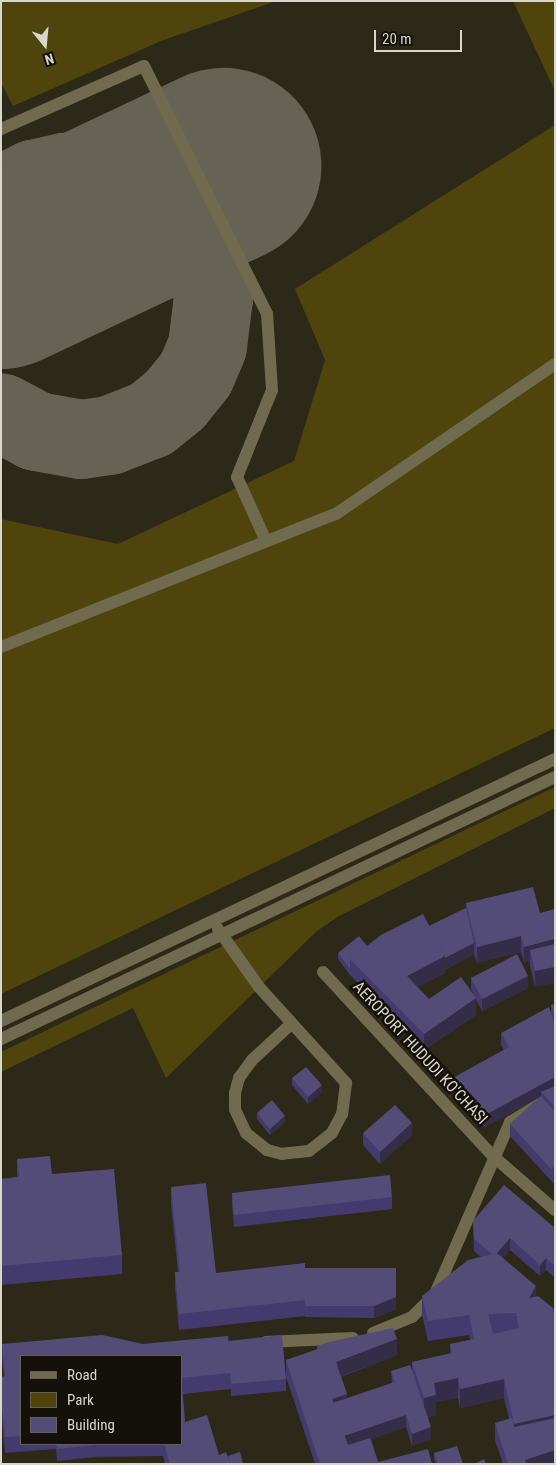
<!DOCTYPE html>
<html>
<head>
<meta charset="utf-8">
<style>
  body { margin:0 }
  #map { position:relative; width:556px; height:1465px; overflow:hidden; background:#2c2918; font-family:"Roboto Condensed",sans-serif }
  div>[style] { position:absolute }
  .green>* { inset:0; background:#4f450c }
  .taxiway>* { height:79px; margin:-39.5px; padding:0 39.5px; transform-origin:39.5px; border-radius:39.5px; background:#666354 }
  .runway>* { height:196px; margin:-98px; padding:0 98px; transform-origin:98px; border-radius:98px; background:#666354 }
  .minor>* { height:12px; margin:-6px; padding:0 6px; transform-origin:6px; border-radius:6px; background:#706b4e }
  .wall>* { inset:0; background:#433b6d }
  .shaded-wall>* { inset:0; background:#332d47 }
  .building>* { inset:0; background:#534c77 }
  span { translate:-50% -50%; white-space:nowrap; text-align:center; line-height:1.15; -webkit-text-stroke:5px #13110a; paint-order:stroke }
  .street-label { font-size:16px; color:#d9d7cc }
  .frame { position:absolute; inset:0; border:2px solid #d9d7cc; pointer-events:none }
  .legend { position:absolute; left:20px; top:1355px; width:162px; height:90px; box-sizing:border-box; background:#13110a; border:1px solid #626058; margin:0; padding:6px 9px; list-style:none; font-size:15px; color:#d9d7cc }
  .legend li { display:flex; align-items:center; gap:10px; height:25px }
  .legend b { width:25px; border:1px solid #626058 }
  .north { position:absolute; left:20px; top:20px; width:50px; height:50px; -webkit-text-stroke:4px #13110a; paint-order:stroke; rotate:163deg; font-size:14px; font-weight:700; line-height:20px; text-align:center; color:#d9d7cc }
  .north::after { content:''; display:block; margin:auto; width:18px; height:22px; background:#d9d7cc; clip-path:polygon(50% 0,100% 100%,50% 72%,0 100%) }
  .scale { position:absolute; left:374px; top:30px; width:88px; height:22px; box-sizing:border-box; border:2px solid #d9d7cc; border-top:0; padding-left:6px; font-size:15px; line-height:18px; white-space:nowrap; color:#d9d7cc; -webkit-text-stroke:4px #13110a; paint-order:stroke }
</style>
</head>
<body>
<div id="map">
  <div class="green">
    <div style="clip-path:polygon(1px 1px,276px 1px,161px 41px,13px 106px,1px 83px)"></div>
    <div style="clip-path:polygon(513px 1px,555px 1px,555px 91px)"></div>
    <div style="clip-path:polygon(555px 125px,555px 728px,1px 994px,1px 519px,118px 544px,294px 461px,325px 360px,295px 289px)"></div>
    <div style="clip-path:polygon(555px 787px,555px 808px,339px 916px,317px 931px,166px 1078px,133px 1008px,1px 1072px,1px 1052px)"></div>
  </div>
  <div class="taxiway">
    <div style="left:1px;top:195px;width:36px;rotate:-27deg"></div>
    <div style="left:33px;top:179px;width:32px;rotate:-13deg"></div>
    <div style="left:64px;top:172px;width:44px;rotate:5.2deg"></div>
    <div style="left:108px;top:176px;width:43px;rotate:18.9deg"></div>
    <div style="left:149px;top:190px;width:29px;rotate:38deg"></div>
    <div style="left:172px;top:208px;width:33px;rotate:51deg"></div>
    <div style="left:193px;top:234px;width:34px;rotate:66deg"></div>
    <div style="left:207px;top:265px;width:33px;rotate:79deg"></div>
    <div style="left:213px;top:297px;width:49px;rotate:97deg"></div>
    <div style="left:207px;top:346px;width:30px;rotate:113deg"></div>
    <div style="left:195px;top:374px;width:32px;rotate:129deg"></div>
    <div style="left:175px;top:399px;width:32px;rotate:141deg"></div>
    <div style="left:150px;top:419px;width:44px;rotate:158.7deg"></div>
    <div style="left:109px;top:435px;width:28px;rotate:172deg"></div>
    <div style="left:81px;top:439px;width:46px;rotate:-169.9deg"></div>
    <div style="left:36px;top:431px;width:40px;rotate:-152deg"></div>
  </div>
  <div class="runway">
    <div style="left:1px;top:271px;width:246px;rotate:-25.3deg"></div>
  </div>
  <div class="minor">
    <div style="left:1px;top:129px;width:156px;rotate:-23.8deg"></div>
    <div style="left:144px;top:66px;width:277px;rotate:63.6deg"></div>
    <div style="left:267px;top:314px;width:76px;rotate:86.2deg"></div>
    <div style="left:272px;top:390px;width:94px;rotate:111.9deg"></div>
    <div style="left:237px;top:477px;width:70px;rotate:65.6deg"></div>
    <div style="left:1px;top:647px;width:360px;rotate:-21.7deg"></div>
    <div style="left:336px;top:514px;width:265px;rotate:-34.4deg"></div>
    <div style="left:218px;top:929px;width:71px;rotate:54.7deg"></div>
    <div style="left:259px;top:987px;width:130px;rotate:47.8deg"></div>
    <div style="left:346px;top:1083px;width:31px;rotate:97deg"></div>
    <div style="left:342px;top:1114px;width:21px;rotate:118deg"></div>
    <div style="left:332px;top:1133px;width:29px;rotate:142deg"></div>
    <div style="left:309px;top:1151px;width:27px;rotate:174deg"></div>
    <div style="left:282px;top:1154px;width:16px;rotate:-165deg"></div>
    <div style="left:267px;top:1150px;width:27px;rotate:-141deg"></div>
    <div style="left:246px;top:1133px;width:26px;rotate:-115deg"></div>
    <div style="left:235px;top:1109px;width:16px;rotate:-90deg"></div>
    <div style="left:235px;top:1093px;width:16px;rotate:-75deg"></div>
    <div style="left:239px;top:1078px;width:22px;rotate:-54deg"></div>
    <div style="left:252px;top:1060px;width:53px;rotate:-42.7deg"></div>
    <div style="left:323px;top:972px;width:251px;rotate:47.3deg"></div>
    <div style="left:493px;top:1156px;width:82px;rotate:41.1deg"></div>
    <div style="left:1px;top:1021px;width:613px;rotate:-25.31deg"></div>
    <div style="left:1px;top:1039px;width:613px;rotate:-25.31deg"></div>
    <div style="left:373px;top:1333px;width:42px;rotate:-22.3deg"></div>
    <div style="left:412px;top:1317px;width:33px;rotate:-45deg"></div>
    <div style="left:435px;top:1294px;width:188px;rotate:-66.4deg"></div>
    <div style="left:510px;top:1122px;width:52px;rotate:-31deg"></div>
    <div style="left:266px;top:1342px;width:87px;rotate:-2.6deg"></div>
  </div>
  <div class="wall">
    <div style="clip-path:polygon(466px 903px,540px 913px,535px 987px,530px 966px,530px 961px,524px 963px,521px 952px,477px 963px,474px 954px,445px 970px,445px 973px,417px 987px,429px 999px,474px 996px,471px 989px,471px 978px,528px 988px,482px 1011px,476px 1000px,476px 1015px,424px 1050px,350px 975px,338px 959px,338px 953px,367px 946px,429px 926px,466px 908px)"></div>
    <div style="clip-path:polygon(555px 1004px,555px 1185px,510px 1136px,510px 1124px,540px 1097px,485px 1127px,451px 1091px,451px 1079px,504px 1050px,501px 1045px,501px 1033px,551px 1012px,551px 1005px)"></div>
    <div style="clip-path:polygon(292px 1078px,322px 1092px,308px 1104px,292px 1085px)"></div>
    <div style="clip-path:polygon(257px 1113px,285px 1122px,270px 1135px,257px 1119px)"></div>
    <div style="clip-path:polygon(363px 1133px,412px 1135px,380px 1164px,363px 1145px)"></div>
    <div style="clip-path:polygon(17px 1159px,52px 1174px,122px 1255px,122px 1274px,1px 1285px,1px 1179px,17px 1177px)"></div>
    <div style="clip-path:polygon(171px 1187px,216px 1273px,305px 1269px,396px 1309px,374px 1318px,305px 1317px,305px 1311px,305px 1316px,179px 1330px,175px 1288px,175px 1272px,178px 1272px,171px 1204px)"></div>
    <div style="clip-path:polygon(232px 1193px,392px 1197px,392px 1209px,234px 1227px,232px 1205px)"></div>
    <div style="clip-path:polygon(evenodd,473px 1221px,555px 1228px,555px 1278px,546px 1270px,540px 1276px,510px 1250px,503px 1258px,536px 1297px,555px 1464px,503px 1464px,495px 1440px,495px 1423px,509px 1419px,504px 1398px,460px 1408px,458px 1398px,436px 1402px,436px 1415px,428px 1417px,431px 1439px,412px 1446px,406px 1427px,371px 1439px,378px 1462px,432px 1464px,315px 1464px,286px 1377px,286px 1391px,231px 1396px,231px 1389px,183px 1394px,185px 1422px,219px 1455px,228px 1456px,243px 1464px,165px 1464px,163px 1456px,95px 1457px,57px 1461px,56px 1449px,5px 1453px,1px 1412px,1px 1377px,4px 1377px,2px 1361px,2px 1344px,143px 1344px,228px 1341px,286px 1376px,286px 1360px,317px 1350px,317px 1346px,397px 1355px,341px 1377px,347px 1398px,392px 1383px,391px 1371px,412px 1369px,412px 1362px,450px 1354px,450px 1344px,470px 1340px,469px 1335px,428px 1341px,422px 1315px,422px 1296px,481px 1257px,474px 1251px,473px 1221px,21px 1356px,181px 1356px,181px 1444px,21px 1444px,21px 1356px)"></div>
    <div style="clip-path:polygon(434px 1453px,463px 1464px,436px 1464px,434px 1460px)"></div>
  </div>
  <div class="shaded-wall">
    <div style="clip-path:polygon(521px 936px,521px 952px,477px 963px,477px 947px)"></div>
    <div style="clip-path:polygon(555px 939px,555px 955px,530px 950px,530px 961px,524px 963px,524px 947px)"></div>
    <div style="clip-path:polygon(474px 943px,474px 955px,445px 970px,445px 973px,407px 993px,407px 976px,445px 956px)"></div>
    <div style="clip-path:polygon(555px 967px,555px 983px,535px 987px,535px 971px)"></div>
    <div style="clip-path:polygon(528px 976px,528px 988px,482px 1011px,482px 999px)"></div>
    <div style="clip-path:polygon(476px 998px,476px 1015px,424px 1050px,424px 1034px)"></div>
    <div style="clip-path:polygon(555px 1077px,555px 1089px,541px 1092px,541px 1096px,485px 1127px,485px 1115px)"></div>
    <div style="clip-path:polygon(322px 1085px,322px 1092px,308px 1104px,308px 1097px)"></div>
    <div style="clip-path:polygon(285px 1116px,285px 1122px,270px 1135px,270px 1129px)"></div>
    <div style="clip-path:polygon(412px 1123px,412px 1135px,380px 1164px,380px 1152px)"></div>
    <div style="clip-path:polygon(510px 1238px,510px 1250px,494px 1268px,494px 1256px)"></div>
    <div style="clip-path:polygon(546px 1258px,546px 1270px,540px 1276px,540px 1265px)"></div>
    <div style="clip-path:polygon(396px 1280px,396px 1309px,374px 1318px,374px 1306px)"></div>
    <div style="clip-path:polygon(536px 1286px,536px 1305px,529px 1298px)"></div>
    <div style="clip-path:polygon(397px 1339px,397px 1355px,336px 1378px,336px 1362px)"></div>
    <div style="clip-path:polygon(458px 1378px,458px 1398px,436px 1402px,436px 1415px,424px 1418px,424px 1398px,434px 1383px)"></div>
    <div style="clip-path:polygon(504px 1379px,504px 1398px,460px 1408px,460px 1389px)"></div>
    <div style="clip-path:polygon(347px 1394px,347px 1410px,336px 1414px,332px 1399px)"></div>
    <div style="clip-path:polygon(406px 1415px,406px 1427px,343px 1448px,343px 1436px)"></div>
    <div style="clip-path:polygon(555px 1415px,555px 1434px,514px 1443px,514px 1424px)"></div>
    <div style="clip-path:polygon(431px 1427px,431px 1439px,412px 1446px,412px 1434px)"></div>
    <div style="clip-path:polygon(555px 1450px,555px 1464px,525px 1464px,525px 1460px)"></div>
  </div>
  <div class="building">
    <div style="clip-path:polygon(533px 887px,540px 913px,555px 909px,555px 939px,524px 947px,521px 936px,477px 947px,466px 903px)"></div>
    <div style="clip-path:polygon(466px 908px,474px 943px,445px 958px,445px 956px,429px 926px)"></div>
    <div style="clip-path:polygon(423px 914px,445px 956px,407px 976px,429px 999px,461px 977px,476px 998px,424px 1034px,350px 959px,381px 935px)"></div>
    <div style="clip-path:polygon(359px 936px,367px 946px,350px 959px,350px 969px,338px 953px)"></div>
    <div style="clip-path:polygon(555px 944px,555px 967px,535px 971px,530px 950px)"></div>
    <div style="clip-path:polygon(517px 954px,528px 976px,482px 999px,471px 978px)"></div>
    <div style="clip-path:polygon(555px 1004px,555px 1019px,551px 1005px)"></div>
    <div style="clip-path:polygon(549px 1007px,555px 1025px,555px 1077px,485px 1115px,451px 1079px,509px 1047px,501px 1033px)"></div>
    <div style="clip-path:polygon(306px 1067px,322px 1085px,308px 1097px,292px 1078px)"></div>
    <div style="clip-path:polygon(555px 1086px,555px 1107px,541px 1092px)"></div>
    <div style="clip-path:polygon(541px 1096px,555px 1112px,555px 1163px,552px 1166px,552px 1170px,510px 1124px)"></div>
    <div style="clip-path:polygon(272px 1100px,285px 1116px,270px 1129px,257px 1113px)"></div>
    <div style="clip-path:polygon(395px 1105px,412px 1123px,380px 1152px,363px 1133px)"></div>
    <div style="clip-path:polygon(50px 1156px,52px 1174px,114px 1169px,122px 1255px,1px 1266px,1px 1179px,19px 1177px,17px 1159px)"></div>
    <div style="clip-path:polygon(555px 1163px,555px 1169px,552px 1166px)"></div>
    <div style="clip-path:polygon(390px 1175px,392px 1197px,234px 1215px,232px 1193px)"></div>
    <div style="clip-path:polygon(206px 1183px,216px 1273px,305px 1263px,305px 1300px,179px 1314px,175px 1272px,180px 1272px,171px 1187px)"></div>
    <div style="clip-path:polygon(504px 1185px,555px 1228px,555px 1266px,546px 1258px,540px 1265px,510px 1238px,497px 1253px,492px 1254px,474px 1239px,473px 1221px)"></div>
    <div style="clip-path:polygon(evenodd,497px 1253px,536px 1286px,529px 1298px,538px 1296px,553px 1308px,555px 1317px,555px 1415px,514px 1424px,504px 1379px,460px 1389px,458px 1378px,434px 1383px,436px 1395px,424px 1398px,412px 1362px,452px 1353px,450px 1344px,474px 1339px,469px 1315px,428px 1321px,422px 1296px,468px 1260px,497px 1253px,516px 1313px,519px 1328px,493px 1334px,488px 1314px,516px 1313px)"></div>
    <div style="clip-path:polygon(305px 1268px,396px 1268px,396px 1297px,374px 1306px,305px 1306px)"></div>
    <div style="clip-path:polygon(393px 1328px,397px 1339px,336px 1362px,347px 1394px,332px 1399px,348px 1445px,370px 1438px,378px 1462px,428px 1449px,432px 1464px,320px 1464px,286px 1360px,318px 1349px,317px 1346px,329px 1342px)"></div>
    <div style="clip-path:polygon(102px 1335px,143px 1344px,228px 1336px,231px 1373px,181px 1378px,185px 1422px,207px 1415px,219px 1455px,226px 1452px,230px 1464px,170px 1464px,164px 1444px,181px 1444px,181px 1356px,21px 1356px,21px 1436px,5px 1437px,1px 1396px,1px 1377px,5px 1376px,2px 1344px)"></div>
    <div style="clip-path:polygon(282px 1335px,286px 1379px,231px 1384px,228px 1341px)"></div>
    <div style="clip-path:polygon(410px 1365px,431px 1427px,412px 1434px,406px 1415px,344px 1436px,333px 1403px,395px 1382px,391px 1371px)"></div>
    <div style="clip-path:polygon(512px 1418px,514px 1427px,555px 1418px,555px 1450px,525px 1460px,526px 1464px,508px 1464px,495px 1423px)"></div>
    <div style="clip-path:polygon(56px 1444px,95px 1444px,95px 1445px,57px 1449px)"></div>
    <div style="clip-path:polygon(457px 1446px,463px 1464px,438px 1464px,434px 1453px)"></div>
    <div style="clip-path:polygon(240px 1452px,243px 1464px,230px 1464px,228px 1456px)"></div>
    <div style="clip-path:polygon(484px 1459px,486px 1464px,474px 1464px)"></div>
  </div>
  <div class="street-label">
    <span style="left:420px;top:1053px;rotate:47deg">AEROPORT HUDUDI KO'CHASI</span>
  </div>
  <div class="frame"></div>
  <ul class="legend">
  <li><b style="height:6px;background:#706b4e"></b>Road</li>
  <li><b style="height:14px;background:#4f450c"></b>Park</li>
  <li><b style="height:14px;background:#534c77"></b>Building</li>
  </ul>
  <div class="north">N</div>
  <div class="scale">20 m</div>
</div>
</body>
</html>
